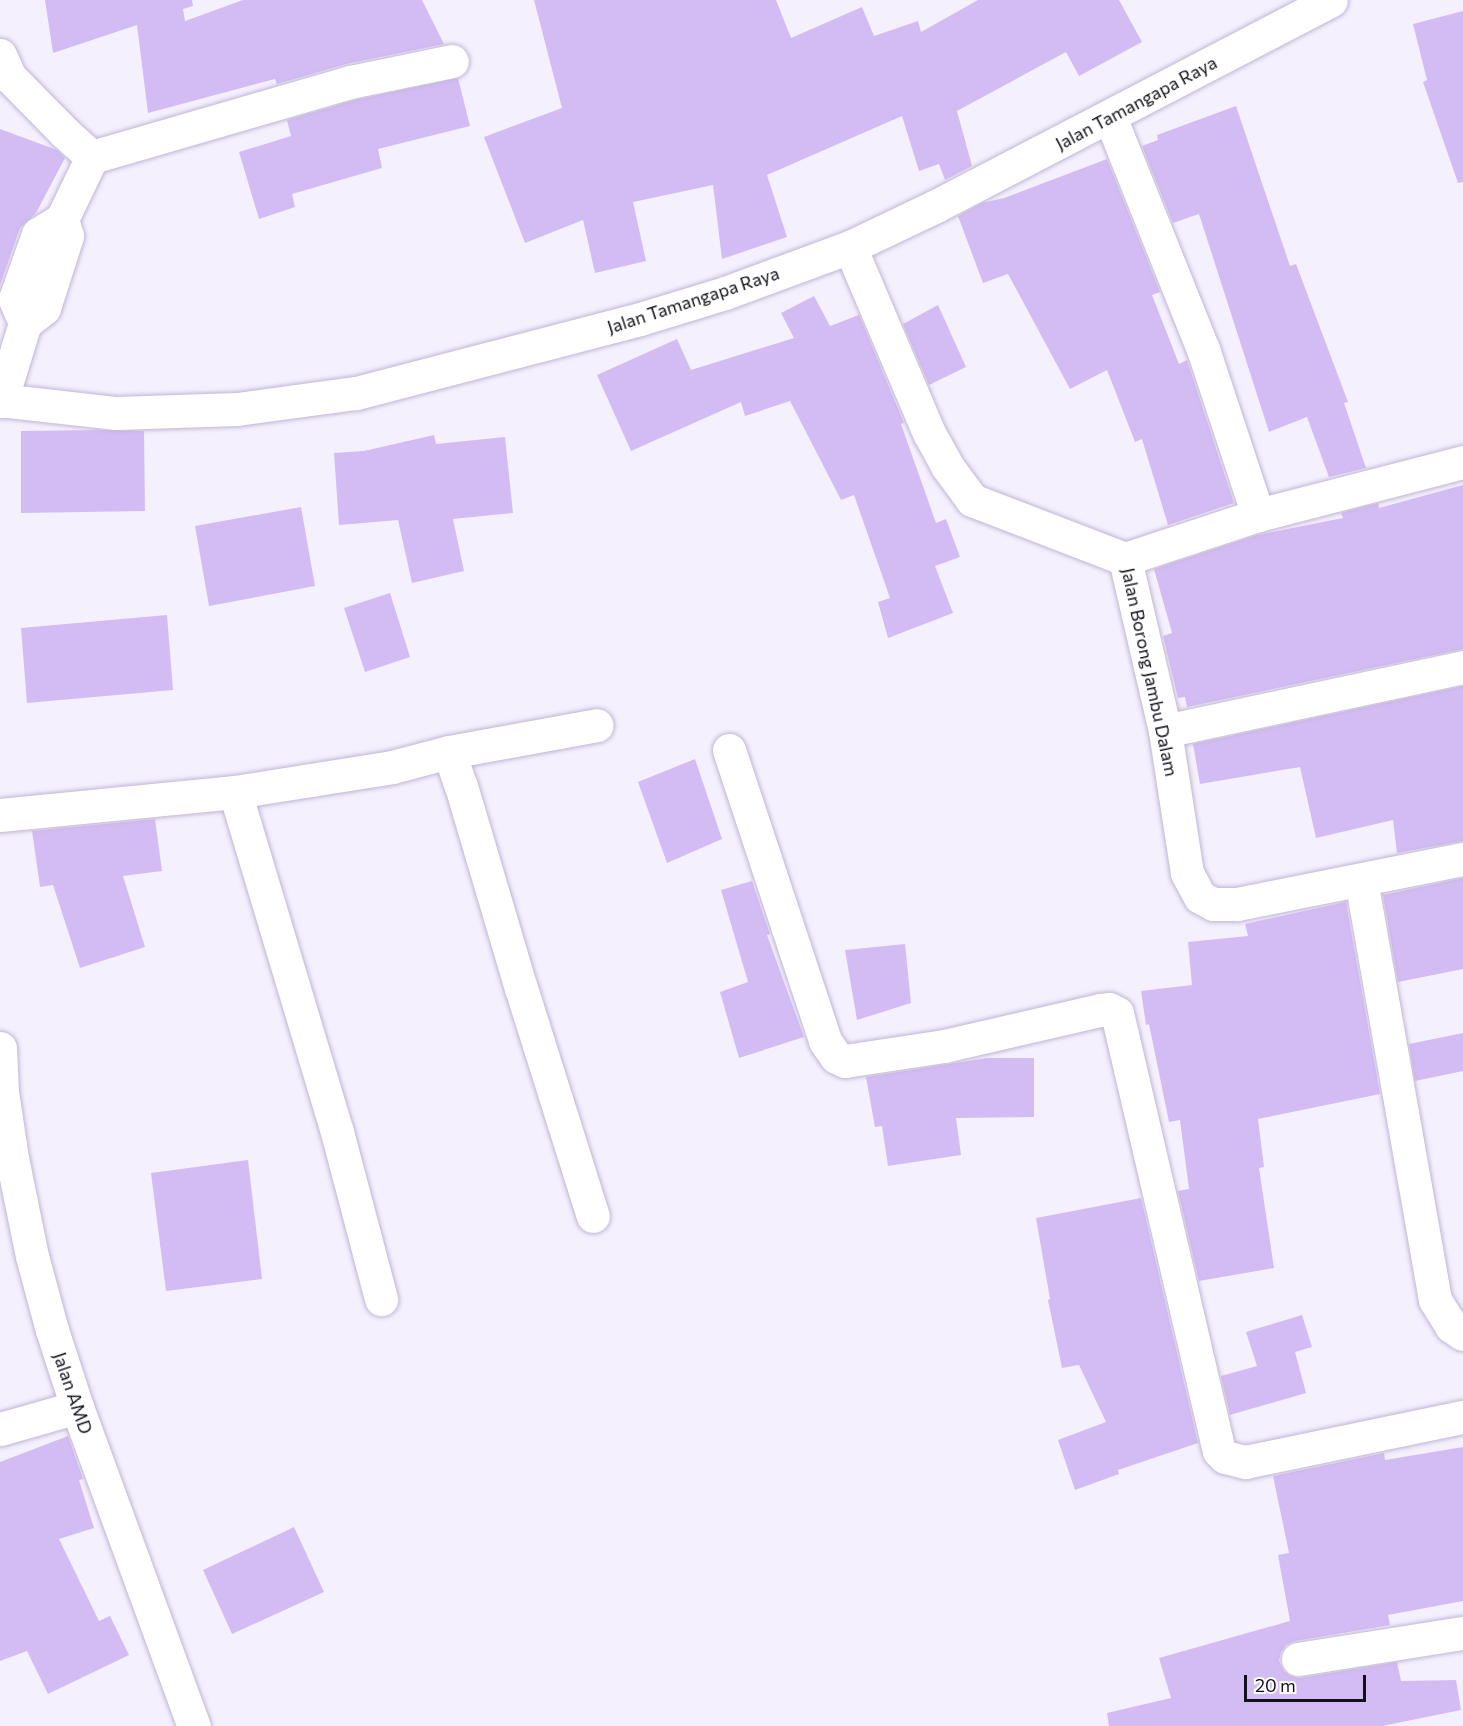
<!DOCTYPE html>
<html>
<head>
<meta charset="utf-8">
<style>
  body { margin:0 }
  #map { position:relative; width:1463px; height:1726px; overflow:hidden; background:#f5f0fe; font-family:Commissioner,sans-serif }
  div>[style] { position:absolute }
  .building>* { inset:0; background:#d3bcf4 }
  .roads { filter:drop-shadow(0 0 2px #c1b5d5) drop-shadow(0 0 2px #c1b5d5) }
  .minor>* { height:33px; margin:-16.5px; padding:0 16.5px; transform-origin:16.5px; border-radius:16.5px; background:#fff }
  .tertiary>* { height:33px; margin:-16.5px; padding:0 16.5px; transform-origin:16.5px; border-radius:16.5px; background:#fff }
  .primary>* { height:33px; margin:-16.5px; padding:0 16.5px; transform-origin:16.5px; border-radius:16.5px; background:#fff }
  span { translate:-50% -50%; white-space:nowrap; text-align:center; line-height:1.15; -webkit-text-stroke:6px #fff; paint-order:stroke }
  .street-label { font-size:18px; color:#14101b }
  .scale { position:absolute; left:1244px; top:1675px; width:122px; height:27px; box-sizing:border-box; border:3px solid #14101b; border-top:0; padding-left:8px; font-size:18px; line-height:21px; white-space:nowrap; color:#14101b; -webkit-text-stroke:4px #fff; paint-order:stroke }
</style>
</head>
<body>
<div id="map">
  <div class="building">
    <div style="clip-path:polygon(45px 0,192px 0,193px 6px,183px 9px,185px 21px,243px 0,422px 0,444px 44px,346px 64px,277px 84px,275px 79px,148px 113px,137px 25px,53px 53px)"></div>
    <div style="clip-path:polygon(534px 0,776px 0,791px 38px,862px 7px,874px 36px,918px 21px,921px 32px,978px 0,1119px 0,1142px 42px,1079px 76px,1066px 52px,957px 111px,972px 166px,945px 180px,939px 164px,919px 171px,902px 116px,767px 175px,787px 237px,722px 259px,713px 185px,633px 202px,646px 261px,595px 273px,583px 220px,525px 243px,484px 137px,562px 108px)"></div>
    <div style="clip-path:polygon(1463px 11px,1463px 182px,1458px 183px,1423px 82px,1427px 80px,1413px 24px)"></div>
    <div style="clip-path:polygon(458px 78px,470px 126px,378px 149px,382px 168px,292px 194px,295px 207px,259px 219px,239px 152px,291px 136px,287px 120px,355px 100px)"></div>
    <div style="clip-path:polygon(1236px 106px,1290px 266px,1296px 264px,1348px 402px,1344px 403px,1366px 468px,1329px 477px,1307px 417px,1269px 432px,1199px 214px,1173px 223px,1142px 146px,1158px 140px,1157px 135px)"></div>
    <div style="clip-path:polygon(0 129px,57px 150px,65px 158px,36px 213px,20px 228px,0 285px)"></div>
    <div style="clip-path:polygon(1107px 159px,1160px 292px,1152px 295px,1179px 364px,1187px 360px,1234px 503px,1168px 525px,1142px 439px,1135px 442px,1107px 370px,1070px 389px,1008px 274px,983px 283px,958px 216px,982px 203px,1004px 198px)"></div>
    <div style="clip-path:polygon(814px 296px,830px 326px,859px 315px,904px 423px,901px 424px,936px 523px,946px 519px,960px 557px,935px 566px,953px 613px,888px 638px,878px 602px,890px 598px,854px 495px,841px 500px,790px 401px,745px 416px,741px 402px,631px 451px,597px 375px,677px 339px,691px 370px,794px 338px,781px 313px)"></div>
    <div style="clip-path:polygon(938px 305px,966px 367px,929px 385px,903px 324px)"></div>
    <div style="clip-path:polygon(98px 430px,144px 431px,145px 511px,21px 513px,21px 431px)"></div>
    <div style="clip-path:polygon(434px 435px,436px 444px,505px 437px,513px 513px,453px 519px,464px 571px,412px 583px,398px 520px,339px 525px,334px 453px,364px 451px)"></div>
    <div style="clip-path:polygon(1463px 485px,1463px 649px,1187px 707px,1185px 697px,1178px 698px,1163px 636px,1172px 633px,1154px 569px,1257px 535px,1343px 518px,1341px 513px,1378px 503px,1379px 508px)"></div>
    <div style="clip-path:polygon(301px 507px,315px 586px,209px 606px,195px 526px)"></div>
    <div style="clip-path:polygon(390px 593px,410px 657px,365px 672px,344px 608px)"></div>
    <div style="clip-path:polygon(167px 615px,173px 690px,27px 703px,21px 628px)"></div>
    <div style="clip-path:polygon(1463px 686px,1463px 841px,1397px 853px,1393px 820px,1316px 838px,1300px 767px,1200px 784px,1193px 744px)"></div>
    <div style="clip-path:polygon(695px 759px,722px 839px,667px 863px,638px 782px)"></div>
    <div style="clip-path:polygon(155px 819px,162px 871px,123px 876px,145px 947px,80px 968px,53px 885px,40px 887px,32px 831px)"></div>
    <div style="clip-path:polygon(1463px 878px,1463px 969px,1398px 982px,1383px 895px)"></div>
    <div style="clip-path:polygon(752px 881px,770px 934px,767px 935px,804px 1037px,739px 1058px,720px 992px,748px 982px,721px 890px)"></div>
    <div style="clip-path:polygon(1346px 902px,1380px 1094px,1258px 1119px,1264px 1167px,1259px 1168px,1274px 1268px,1199px 1281px,1178px 1191px,1189px 1189px,1180px 1120px,1169px 1122px,1149px 1024px,1146px 1025px,1141px 991px,1192px 985px,1188px 942px,1248px 936px,1245px 924px)"></div>
    <div style="clip-path:polygon(905px 944px,911px 1003px,857px 1020px,845px 950px)"></div>
    <div style="clip-path:polygon(1463px 1033px,1463px 1071px,1415px 1081px,1409px 1044px)"></div>
    <div style="clip-path:polygon(987px 1058px,1034px 1058px,1034px 1117px,956px 1118px,961px 1155px,888px 1166px,882px 1126px,875px 1127px,866px 1077px)"></div>
    <div style="clip-path:polygon(248px 1160px,262px 1279px,166px 1291px,151px 1173px)"></div>
    <div style="clip-path:polygon(1141px 1198px,1198px 1443px,1118px 1470px,1119px 1474px,1075px 1490px,1058px 1440px,1106px 1422px,1079px 1365px,1062px 1368px,1048px 1300px,1050px 1299px,1036px 1218px)"></div>
    <div style="clip-path:polygon(1302px 1315px,1312px 1347px,1295px 1352px,1306px 1393px,1230px 1415px,1221px 1376px,1257px 1366px,1246px 1332px)"></div>
    <div style="clip-path:polygon(68px 1436px,83px 1479px,79px 1480px,94px 1528px,59px 1539px,99px 1621px,110px 1616px,129px 1655px,48px 1694px,27px 1651px,0 1661px,0 1462px)"></div>
    <div style="clip-path:polygon(1463px 1447px,1463px 1601px,1388px 1615px,1390px 1625px,1295px 1641px,1286px 1645px,1281px 1652px,1279px 1661px,1284px 1671px,1291px 1676px,1300px 1678px,1397px 1662px,1401px 1681px,1456px 1680px,1461px 1710px,1382px 1726px,1109px 1726px,1107px 1713px,1171px 1698px,1159px 1658px,1290px 1621px,1278px 1555px,1289px 1553px,1273px 1476px,1384px 1453px,1385px 1460px)"></div>
    <div style="clip-path:polygon(294px 1527px,324px 1592px,232px 1634px,203px 1570px)"></div>
  </div>
  <div class="roads">
    <div class="minor">
      <div style="left:0;top:55px;width:24px;rotate:66deg"></div>
      <div style="left:10px;top:77px;width:77px;rotate:45.5deg"></div>
      <div style="left:64px;top:132px;width:38px;rotate:42deg"></div>
      <div style="left:1110px;top:117px;width:250px;rotate:68.2deg"></div>
      <div style="left:1203px;top:349px;width:175px;rotate:71.7deg"></div>
      <div style="left:850px;top:247px;width:202px;rotate:67deg"></div>
      <div style="left:929px;top:433px;width:38px;rotate:61deg"></div>
      <div style="left:947px;top:466px;width:42px;rotate:53.7deg"></div>
      <div style="left:972px;top:500px;width:164px;rotate:21.1deg"></div>
      <div style="left:25px;top:323px;width:26px;rotate:-113deg"></div>
      <div style="left:15px;top:299px;width:69px;rotate:-70.5deg"></div>
      <div style="left:38px;top:234px;width:28px;rotate:-32deg"></div>
      <div style="left:62px;top:219px;width:69px;rotate:-64.2deg"></div>
      <div style="left:92px;top:157px;width:269px;rotate:-16.2deg"></div>
      <div style="left:350px;top:82px;width:104px;rotate:-11.6deg"></div>
      <div style="left:1px;top:401px;width:82px;rotate:-72.9deg"></div>
      <div style="left:25px;top:323px;width:24px;rotate:-38deg"></div>
      <div style="left:44px;top:308px;width:76px;rotate:-72.3deg"></div>
      <div style="left:67px;top:236px;width:18px;rotate:-106deg"></div>
      <div style="left:1463px;top:462px;width:212px;rotate:165.5deg"></div>
      <div style="left:1258px;top:515px;width:140px;rotate:161.7deg"></div>
      <div style="left:1125px;top:559px;width:177px;rotate:76.9deg"></div>
      <div style="left:1165px;top:731px;width:144px;rotate:81.2deg"></div>
      <div style="left:1187px;top:873px;width:27px;rotate:62deg"></div>
      <div style="left:1200px;top:897px;width:15px;rotate:28deg"></div>
      <div style="left:1213px;top:904px;width:24px"></div>
      <div style="left:1237px;top:904px;width:230px;rotate:-11.3deg"></div>
      <div style="left:1165px;top:731px;width:305px;rotate:-12.1deg"></div>
      <div style="left:729px;top:750px;width:306px;rotate:71.7deg"></div>
      <div style="left:825px;top:1041px;width:19px;rotate:55deg"></div>
      <div style="left:836px;top:1057px;width:10px;rotate:24deg"></div>
      <div style="left:845px;top:1061px;width:100px;rotate:-8.6deg"></div>
      <div style="left:944px;top:1046px;width:160px;rotate:-13deg"></div>
      <div style="left:1100px;top:1010px;width:9px;rotate:-6deg"></div>
      <div style="left:1109px;top:1009px;width:9px;rotate:27deg"></div>
      <div style="left:1117px;top:1013px;width:437px;rotate:76.9deg"></div>
      <div style="left:1216px;top:1439px;width:12px;rotate:76deg"></div>
      <div style="left:1219px;top:1451px;width:8px;rotate:45deg"></div>
      <div style="left:1225px;top:1457px;width:21px;rotate:14deg"></div>
      <div style="left:1245px;top:1462px;width:223px;rotate:-11.7deg"></div>
      <div style="left:449px;top:752px;width:150px;rotate:-10.3deg"></div>
      <div style="left:235px;top:792px;width:355px;rotate:73.3deg"></div>
      <div style="left:337px;top:1132px;width:173px;rotate:75.2deg"></div>
      <div style="left:0;top:815px;width:236px;rotate:-5.6deg"></div>
      <div style="left:235px;top:792px;width:159px;rotate:-9deg"></div>
      <div style="left:392px;top:767px;width:59px;rotate:-14.7deg"></div>
      <div style="left:449px;top:752px;width:36px;rotate:71deg"></div>
      <div style="left:461px;top:786px;width:211px;rotate:73.5deg"></div>
      <div style="left:521px;top:988px;width:239px;rotate:72.5deg"></div>
      <div style="left:1361px;top:880px;width:426px;rotate:80deg"></div>
      <div style="left:1435px;top:1300px;width:31px;rotate:58deg"></div>
      <div style="left:1451px;top:1326px;width:14px;rotate:34deg"></div>
      <div style="left:0;top:1429px;width:80px;rotate:-15.9deg"></div>
      <div style="left:1298px;top:1659px;width:167px;rotate:-9deg"></div>
    </div>
    <div class="tertiary">
      <div style="left:0;top:1048px;width:44px;rotate:87.4deg"></div>
      <div style="left:2px;top:1092px;width:67px;rotate:81.4deg"></div>
      <div style="left:12px;top:1158px;width:100px;rotate:78.5deg"></div>
      <div style="left:32px;top:1256px;width:77px;rotate:74.9deg"></div>
      <div style="left:52px;top:1330px;width:81px;rotate:72deg"></div>
      <div style="left:77px;top:1407px;width:340px;rotate:69.9deg"></div>
    </div>
    <div class="primary">
      <div style="left:0;top:400px;width:117px;rotate:6.4deg"></div>
      <div style="left:116px;top:413px;width:121px;rotate:-1.9deg"></div>
      <div style="left:237px;top:409px;width:120px;rotate:-7.7deg"></div>
      <div style="left:356px;top:393px;width:293px;rotate:-14.6deg"></div>
      <div style="left:640px;top:319px;width:89px;rotate:-17deg"></div>
      <div style="left:725px;top:293px;width:133px;rotate:-20.2deg"></div>
      <div style="left:850px;top:247px;width:95px;rotate:-25.5deg"></div>
      <div style="left:936px;top:206px;width:445px;rotate:-27.5deg"></div>
    </div>
  </div>
  <div class="street-label">
    <span style="left:1136px;top:103px;rotate:-28deg">Jalan Tamangapa Raya</span>
    <span style="left:693px;top:300px;rotate:-18deg">Jalan Tamangapa Raya</span>
    <span style="left:1150px;top:672px;rotate:78deg">Jalan Borong Jambu Dalam</span>
    <span style="left:73px;top:1393px;rotate:71deg">Jalan AMD</span>
  </div>
  <div class="scale">20 m</div>
</div>
</body>
</html>
